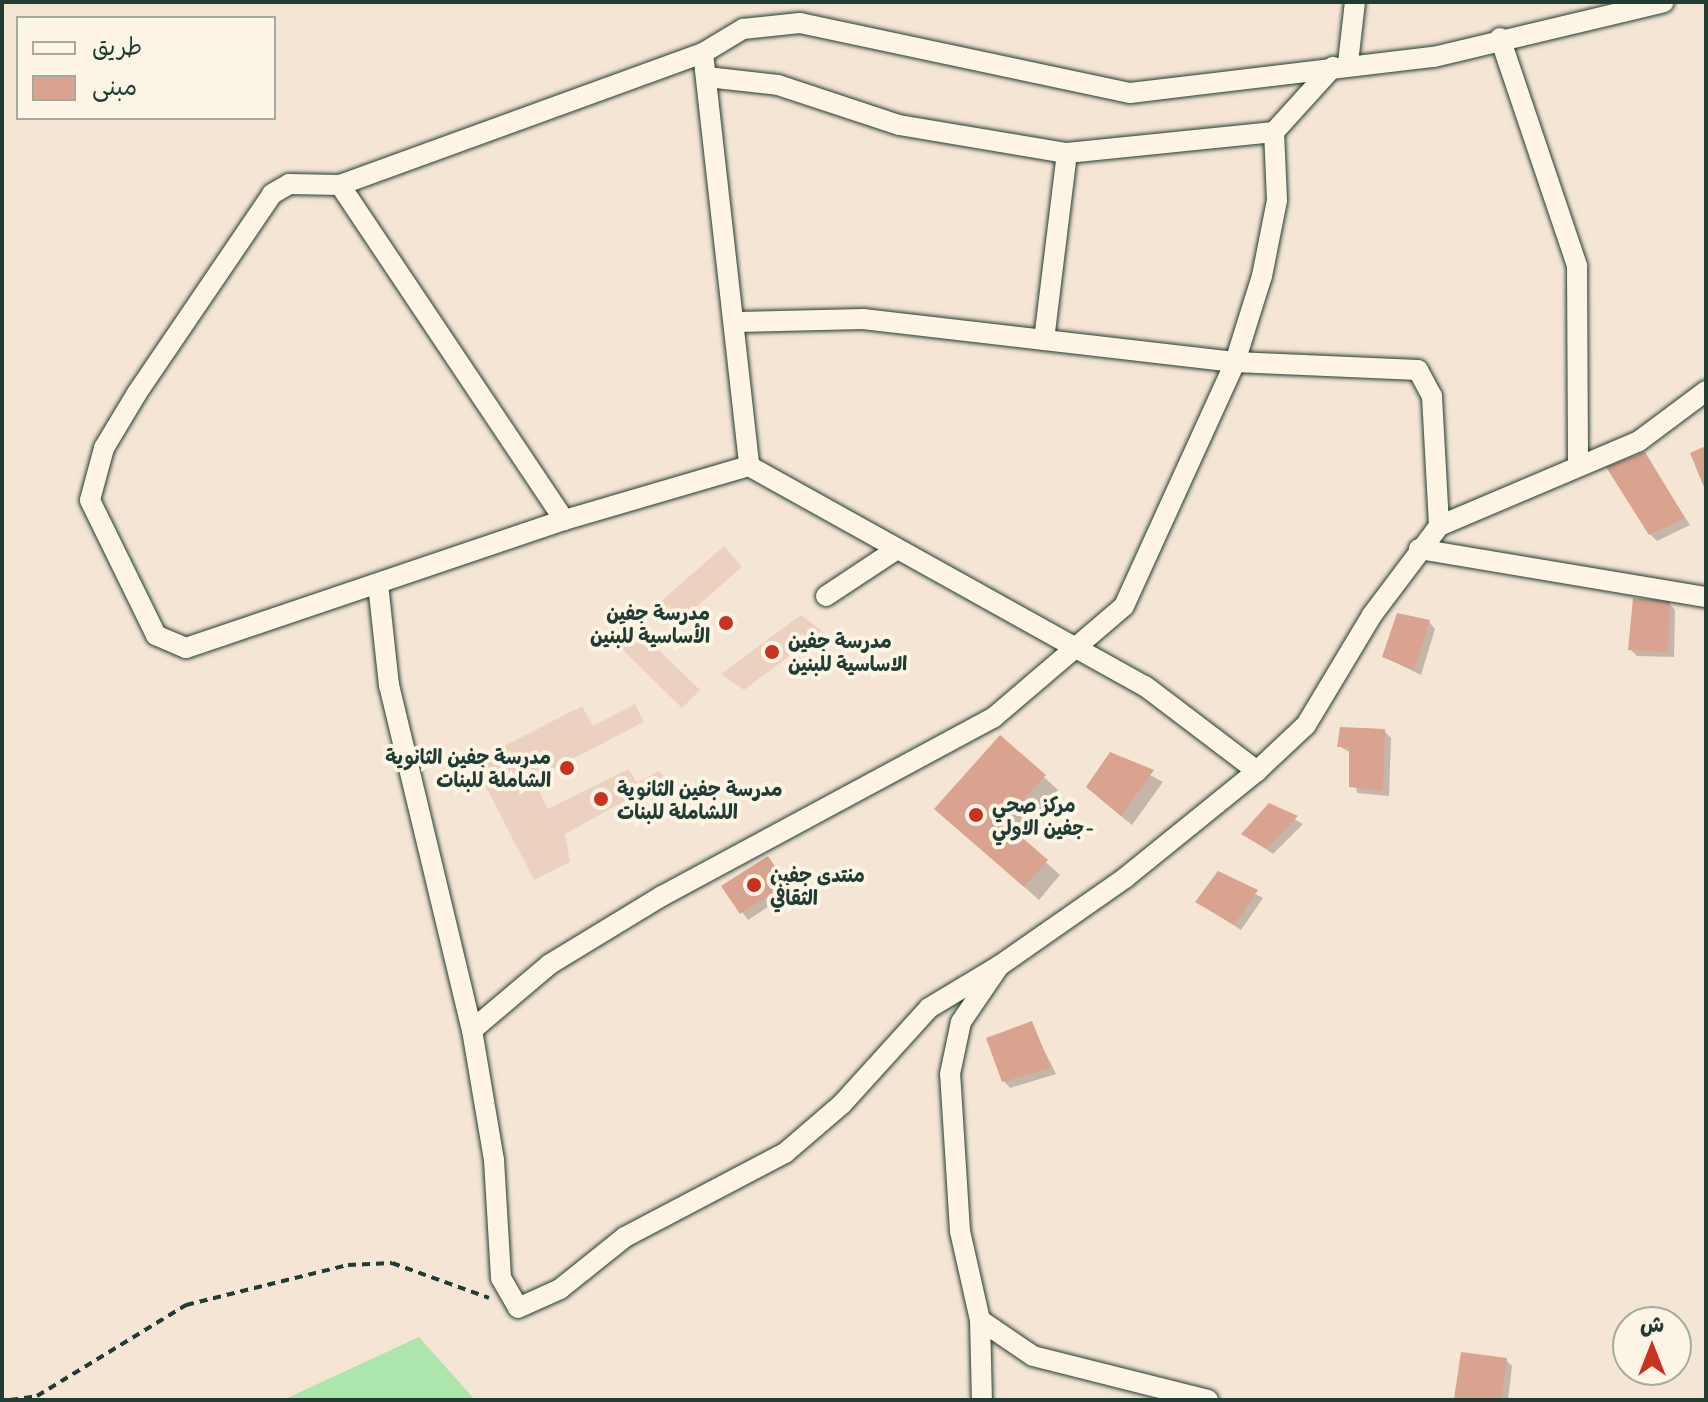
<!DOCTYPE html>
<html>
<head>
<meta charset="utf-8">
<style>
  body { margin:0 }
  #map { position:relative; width:1708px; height:1402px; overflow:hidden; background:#f5e5d4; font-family:Delius,"Playpen Sans Arabic",sans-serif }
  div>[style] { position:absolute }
  .built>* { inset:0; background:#edd1c0 }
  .green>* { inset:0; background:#ace6ac }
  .shadow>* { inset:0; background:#0003 }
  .building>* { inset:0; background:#d9a390 }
  .path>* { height:4px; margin-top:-2px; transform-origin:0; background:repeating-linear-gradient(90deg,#1f3d34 0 8px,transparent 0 14px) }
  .roads { filter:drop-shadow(0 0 2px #1f3d34) drop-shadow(0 0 2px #1f3d34) }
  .street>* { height:20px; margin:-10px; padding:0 10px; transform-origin:10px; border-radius:10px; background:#fcf5e5 }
  .dots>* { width:22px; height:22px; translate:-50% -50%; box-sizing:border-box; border:4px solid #fcf5e5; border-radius:50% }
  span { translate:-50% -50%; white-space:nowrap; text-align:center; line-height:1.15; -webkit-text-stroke:8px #fcf5e5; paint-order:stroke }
  .poi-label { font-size:20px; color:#1f3d34; font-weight:700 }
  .right { translate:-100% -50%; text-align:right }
  .left { translate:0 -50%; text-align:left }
  .frame { position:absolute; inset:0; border:4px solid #1f3d34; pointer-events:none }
  .legend { position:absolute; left:16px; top:16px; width:260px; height:104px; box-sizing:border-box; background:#fcf5e5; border:2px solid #a4ab9e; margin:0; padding:10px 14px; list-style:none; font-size:24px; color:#1f3d34 }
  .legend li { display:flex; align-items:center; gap:16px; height:40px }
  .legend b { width:40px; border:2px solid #a4ab9e }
  .north { position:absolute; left:1612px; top:1306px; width:80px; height:80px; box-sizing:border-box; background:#fcf5e5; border:2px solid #a4ab9e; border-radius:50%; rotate:0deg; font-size:22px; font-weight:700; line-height:32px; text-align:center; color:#1f3d34 }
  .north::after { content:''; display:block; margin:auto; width:28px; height:36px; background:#c8321e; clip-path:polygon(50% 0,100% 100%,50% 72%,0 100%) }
</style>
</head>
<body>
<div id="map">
  <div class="built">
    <div style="clip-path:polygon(724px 546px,742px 567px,678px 623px,659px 603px)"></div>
    <div style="clip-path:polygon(801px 615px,822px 631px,744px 690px,721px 674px)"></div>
    <div style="clip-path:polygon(638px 629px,700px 690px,682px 708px,620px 647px)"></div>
    <div style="clip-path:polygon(635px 704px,644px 722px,533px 779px,548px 809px,629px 769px,637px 783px,659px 771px,666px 778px,565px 834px,570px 862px,534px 880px,473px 762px,582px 706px,593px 726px)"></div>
  </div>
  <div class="green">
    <div style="clip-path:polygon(419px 1337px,475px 1400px,283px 1400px)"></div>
  </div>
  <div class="shadow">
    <div style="clip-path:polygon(1644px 454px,1690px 525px,1657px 541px,1650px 534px)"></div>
    <div style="clip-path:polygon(1669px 603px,1675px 610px,1674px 657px,1637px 656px,1630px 649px)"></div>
    <div style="clip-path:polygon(1429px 622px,1435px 629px,1421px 675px,1384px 657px)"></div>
    <div style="clip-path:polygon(1384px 731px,1391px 738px,1389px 796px,1357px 793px,1351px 753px,1339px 746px)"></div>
    <div style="clip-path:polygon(1111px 754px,1163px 782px,1132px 825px,1098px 797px)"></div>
    <div style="clip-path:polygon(1044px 777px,1058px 790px,1017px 836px,1060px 875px,1039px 900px,951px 822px)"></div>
    <div style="clip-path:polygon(1270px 806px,1303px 824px,1273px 854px,1244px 834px)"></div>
    <div style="clip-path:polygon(768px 858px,792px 891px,748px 920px,724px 886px)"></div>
    <div style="clip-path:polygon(1218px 874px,1263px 898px,1241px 930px,1198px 902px)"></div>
    <div style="clip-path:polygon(1031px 1024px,1056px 1074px,1010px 1088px,1004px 1081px)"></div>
    <div style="clip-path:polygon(1506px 1360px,1512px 1366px,1508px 1400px,1457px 1399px)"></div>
  </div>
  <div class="building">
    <div style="clip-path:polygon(1706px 446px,1706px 492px,1690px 453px)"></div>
    <div style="clip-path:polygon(1645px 452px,1685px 518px,1649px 535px,1606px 467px)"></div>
    <div style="clip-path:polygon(1633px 598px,1670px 601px,1668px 652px,1628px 650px)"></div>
    <div style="clip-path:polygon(1397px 613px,1430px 620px,1414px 670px,1382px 657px)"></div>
    <div style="clip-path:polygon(1340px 727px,1385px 729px,1383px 791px,1349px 787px,1349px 747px,1337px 747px)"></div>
    <div style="clip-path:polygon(1000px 735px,1046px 775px,1004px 822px,1048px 860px,1024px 887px,934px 809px)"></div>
    <div style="clip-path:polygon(1110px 752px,1154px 770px,1121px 816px,1086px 787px)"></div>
    <div style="clip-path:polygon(1269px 803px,1298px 816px,1266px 849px,1241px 834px)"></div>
    <div style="clip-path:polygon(768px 856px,787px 884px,740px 914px,721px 886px)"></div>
    <div style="clip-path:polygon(1218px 871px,1258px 890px,1234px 925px,1195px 902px)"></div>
    <div style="clip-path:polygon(1032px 1021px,1051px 1068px,1002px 1082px,986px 1038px)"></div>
    <div style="clip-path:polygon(1461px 1352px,1507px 1358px,1501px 1400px,1454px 1399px)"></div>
  </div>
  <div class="path">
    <div style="left:10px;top:1400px;width:27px;rotate:-8deg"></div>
    <div style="left:37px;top:1396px;width:175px;rotate:-31.4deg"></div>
    <div style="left:186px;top:1305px;width:167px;rotate:-13.9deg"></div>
    <div style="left:348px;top:1265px;width:44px;rotate:-2.6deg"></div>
    <div style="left:392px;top:1263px;width:103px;rotate:19.8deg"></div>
  </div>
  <div class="roads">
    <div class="street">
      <div style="left:1500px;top:38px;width:241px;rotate:71.3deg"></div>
      <div style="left:1577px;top:266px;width:196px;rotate:89.7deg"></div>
      <div style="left:703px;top:53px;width:416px;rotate:83.6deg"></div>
      <div style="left:749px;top:466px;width:453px;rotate:29.1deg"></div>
      <div style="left:1145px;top:686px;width:141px;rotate:37.2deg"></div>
      <div style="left:1257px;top:771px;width:67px;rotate:-43.2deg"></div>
      <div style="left:1306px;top:725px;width:128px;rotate:-59deg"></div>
      <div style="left:1372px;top:615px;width:111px;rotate:-53deg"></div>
      <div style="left:1439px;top:526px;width:217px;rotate:-23deg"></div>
      <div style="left:1639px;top:441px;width:84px;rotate:-36.7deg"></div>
      <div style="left:1348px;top:63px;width:61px;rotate:-83.5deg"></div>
      <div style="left:707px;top:77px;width:71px;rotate:6.4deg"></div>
      <div style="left:778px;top:85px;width:127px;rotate:18.3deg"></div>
      <div style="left:899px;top:125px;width:170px;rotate:9.5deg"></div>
      <div style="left:1067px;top:153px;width:208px;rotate:-5.8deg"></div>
      <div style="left:1274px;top:132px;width:88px;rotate:-47.8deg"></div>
      <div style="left:340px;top:185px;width:403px;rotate:56.2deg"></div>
      <div style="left:738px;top:322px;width:125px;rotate:-1.4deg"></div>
      <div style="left:863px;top:319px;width:374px;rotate:6.6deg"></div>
      <div style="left:1235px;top:362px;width:183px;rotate:2.5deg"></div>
      <div style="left:1418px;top:370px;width:30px;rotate:62deg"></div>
      <div style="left:1432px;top:396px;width:130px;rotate:86.9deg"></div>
      <div style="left:1044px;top:340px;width:188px;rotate:-83deg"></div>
      <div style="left:749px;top:466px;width:193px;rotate:163.7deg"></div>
      <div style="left:564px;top:520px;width:399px;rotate:161.3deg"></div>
      <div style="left:186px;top:648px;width:33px;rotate:-157deg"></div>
      <div style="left:156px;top:635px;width:150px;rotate:-116.1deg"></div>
      <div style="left:90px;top:500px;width:54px;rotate:-74.9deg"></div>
      <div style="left:104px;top:448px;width:64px;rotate:-59deg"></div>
      <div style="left:137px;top:393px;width:240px;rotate:-55.8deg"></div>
      <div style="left:272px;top:194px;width:20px;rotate:-30deg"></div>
      <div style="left:289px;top:184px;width:51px;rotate:1.1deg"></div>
      <div style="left:340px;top:185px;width:386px;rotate:-20deg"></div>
      <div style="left:703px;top:53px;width:47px;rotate:-31deg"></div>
      <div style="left:743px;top:29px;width:57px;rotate:-6deg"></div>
      <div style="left:800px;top:23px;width:337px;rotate:12deg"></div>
      <div style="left:1130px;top:93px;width:306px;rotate:-6.8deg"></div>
      <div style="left:1434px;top:57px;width:236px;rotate:-13.4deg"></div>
      <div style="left:1419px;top:549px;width:291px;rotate:9.5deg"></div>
      <div style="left:378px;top:584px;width:102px;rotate:83.8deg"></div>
      <div style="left:389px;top:685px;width:355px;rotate:76.5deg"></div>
      <div style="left:472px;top:1030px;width:132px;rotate:80.4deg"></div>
      <div style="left:494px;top:1160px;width:118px;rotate:86.6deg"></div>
      <div style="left:501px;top:1278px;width:34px;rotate:60deg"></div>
      <div style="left:518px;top:1308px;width:46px;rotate:-24.3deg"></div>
      <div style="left:560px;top:1289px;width:83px;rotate:-38.7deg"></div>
      <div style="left:625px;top:1237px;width:181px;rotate:-27.7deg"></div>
      <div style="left:785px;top:1153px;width:75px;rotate:-40.7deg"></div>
      <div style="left:842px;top:1104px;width:130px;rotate:-47.8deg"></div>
      <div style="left:929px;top:1008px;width:82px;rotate:-31deg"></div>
      <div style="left:826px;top:596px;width:85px;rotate:-33.5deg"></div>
      <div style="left:472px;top:1030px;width:102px;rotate:-40.2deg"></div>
      <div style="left:550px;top:964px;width:131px;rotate:-31.3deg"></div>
      <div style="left:662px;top:896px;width:376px;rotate:-28.3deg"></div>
      <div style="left:993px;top:718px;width:172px;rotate:-40.5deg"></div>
      <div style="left:1124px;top:606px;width:268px;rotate:-65.5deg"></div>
      <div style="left:1235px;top:362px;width:90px;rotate:-72.6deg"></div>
      <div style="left:1262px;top:276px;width:77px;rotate:-78.8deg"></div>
      <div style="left:1277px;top:200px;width:68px;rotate:-92.5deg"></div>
      <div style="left:980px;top:1320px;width:80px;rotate:88.6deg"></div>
      <div style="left:1208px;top:1400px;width:180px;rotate:-165.9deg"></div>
      <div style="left:1033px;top:1356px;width:64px;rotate:-145.8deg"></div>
      <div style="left:980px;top:1320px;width:91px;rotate:-102.7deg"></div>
      <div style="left:960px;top:1231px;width:157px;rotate:-93.6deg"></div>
      <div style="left:950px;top:1074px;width:53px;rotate:-78.1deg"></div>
      <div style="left:961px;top:1022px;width:68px;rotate:-55.8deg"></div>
      <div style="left:999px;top:966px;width:154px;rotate:-34.9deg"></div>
      <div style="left:1125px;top:878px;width:170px;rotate:-39deg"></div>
    </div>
  </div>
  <div class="dots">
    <div style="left:726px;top:623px;background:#c8321e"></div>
    <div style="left:772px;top:652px;background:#c8321e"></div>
    <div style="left:567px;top:768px;background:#c8321e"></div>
    <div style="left:601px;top:799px;background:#c8321e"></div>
    <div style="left:976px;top:815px;background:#c8321e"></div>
    <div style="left:754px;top:885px;background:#c8321e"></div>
  </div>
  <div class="poi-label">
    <span class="right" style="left:710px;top:624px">مدرسة جفين<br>الأساسية للبنين</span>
    <span class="left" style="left:788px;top:652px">مدرسة جفين<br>الاساسية للبنين</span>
    <span class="right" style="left:551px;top:768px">مدرسة جفين الثانوية<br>الشاملة للبنات</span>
    <span class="left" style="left:617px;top:800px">مدرسة جفين الثانوية<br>اللشاملة للبنات</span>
    <span class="left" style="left:992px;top:816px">مركز صحي<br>جفين الاولي-</span>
    <span class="left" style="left:770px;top:886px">منتدى جفين<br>الثقافي</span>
  </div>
  <div class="frame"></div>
  <ul class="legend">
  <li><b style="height:10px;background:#fcf5e5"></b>طريق</li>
  <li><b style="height:22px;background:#d9a390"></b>مبنى</li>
  </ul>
  <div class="north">ش</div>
</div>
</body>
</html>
